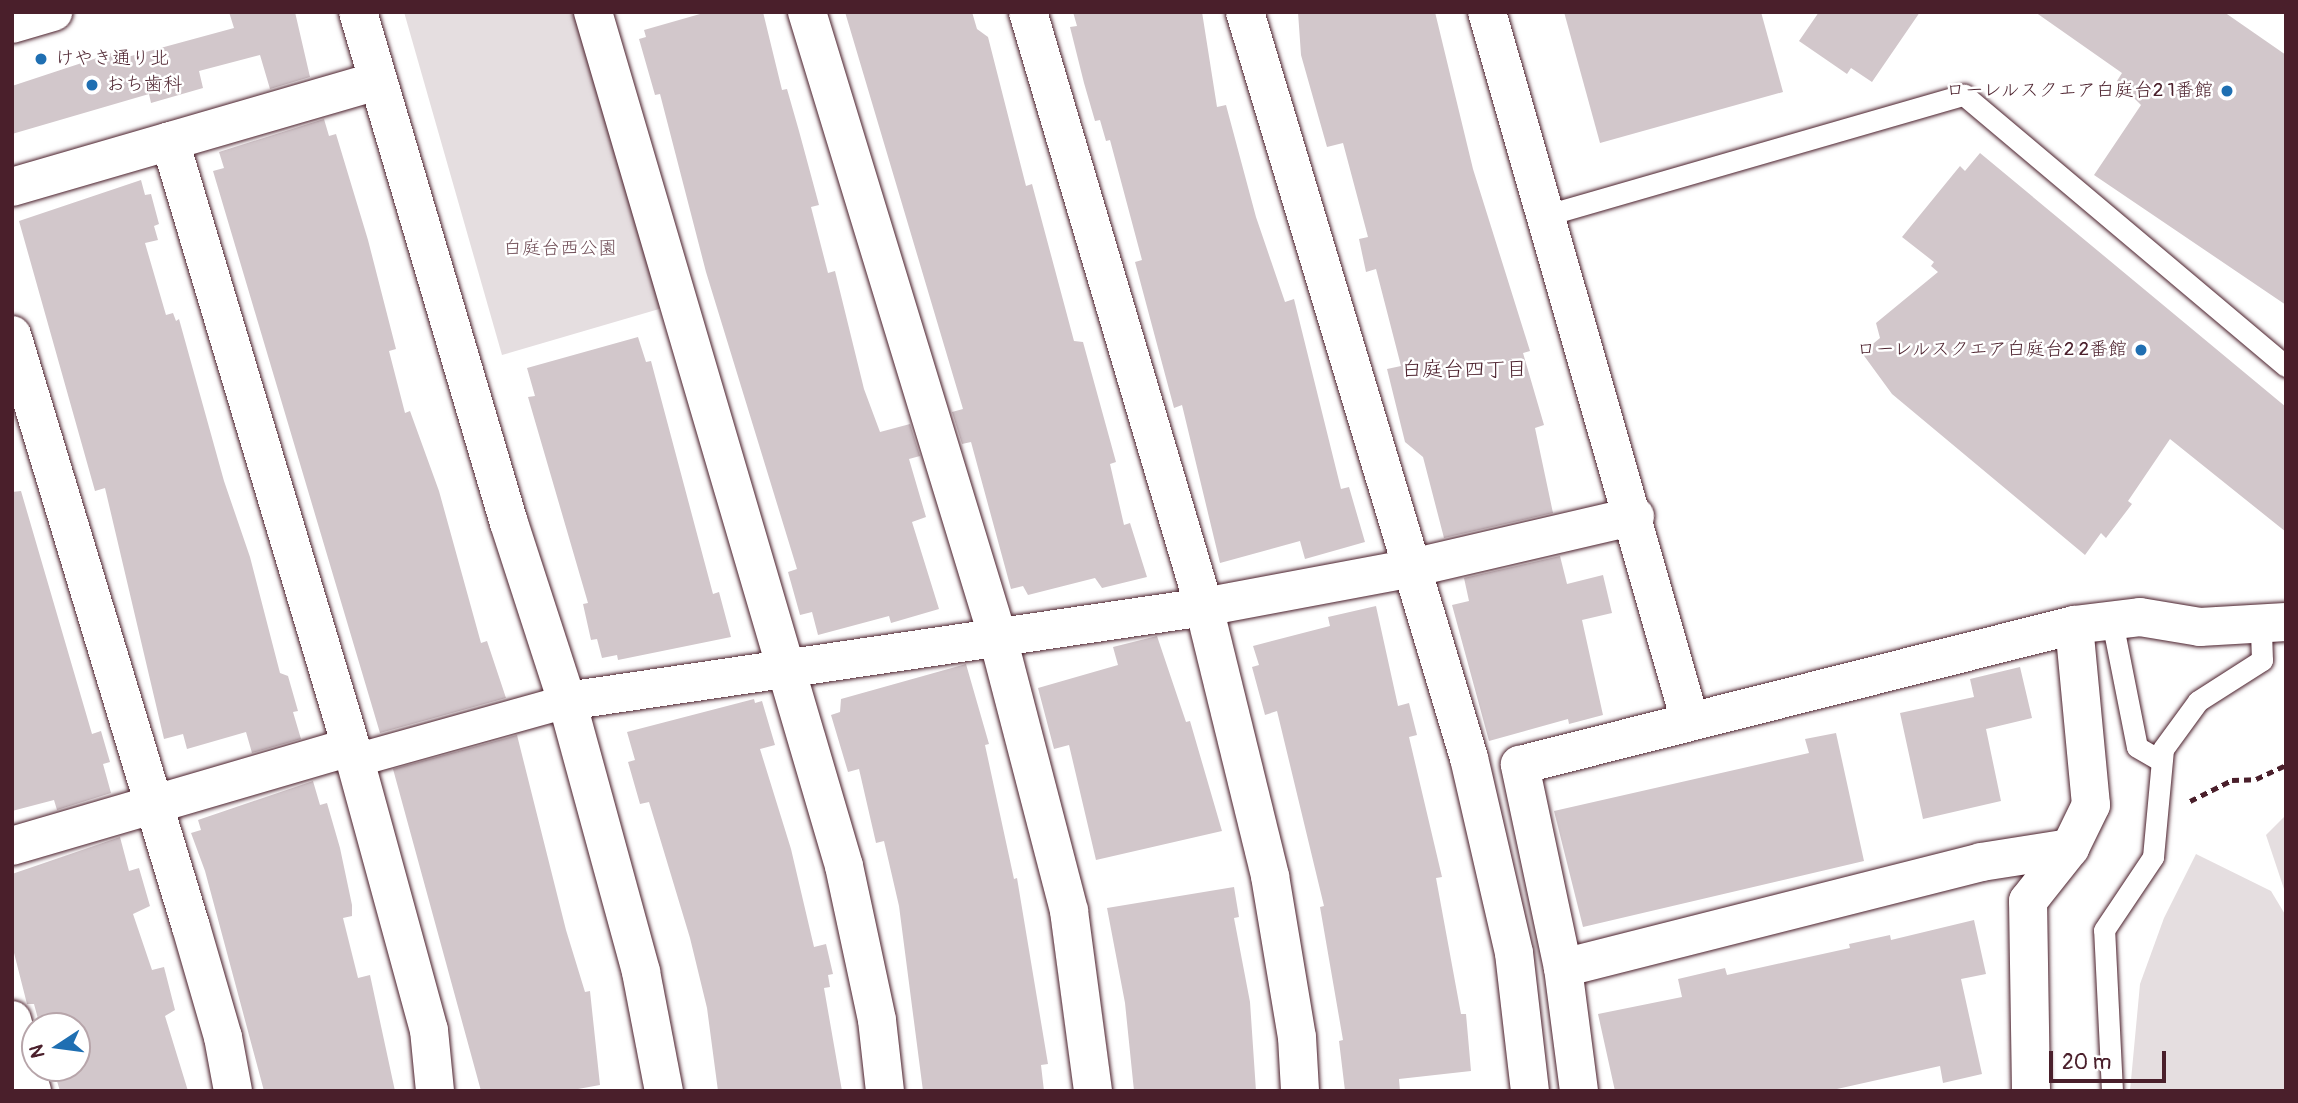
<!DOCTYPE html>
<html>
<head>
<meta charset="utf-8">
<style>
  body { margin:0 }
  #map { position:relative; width:2298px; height:1103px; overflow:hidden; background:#fff; font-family:Pangolin,"Klee One",sans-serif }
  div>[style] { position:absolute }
  .green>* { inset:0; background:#e5dee0 }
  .building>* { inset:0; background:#d2c7cb }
  .path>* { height:4.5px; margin-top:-2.25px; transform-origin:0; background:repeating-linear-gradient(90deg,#4a1f2b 0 7px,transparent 0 12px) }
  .roads { filter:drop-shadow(0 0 2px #4a1f2b) drop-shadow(0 0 2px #4a1f2b) }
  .service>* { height:21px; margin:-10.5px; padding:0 10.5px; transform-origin:10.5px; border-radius:10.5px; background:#fff }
  .pedestrian>* { height:33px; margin:-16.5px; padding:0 16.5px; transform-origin:16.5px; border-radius:16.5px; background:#fff }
  .minor>* { height:38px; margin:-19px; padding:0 19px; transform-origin:19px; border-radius:19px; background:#fff }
  .tertiary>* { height:38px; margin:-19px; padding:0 19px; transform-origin:19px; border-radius:19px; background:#fff }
  .dots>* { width:19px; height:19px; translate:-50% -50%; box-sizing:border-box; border:4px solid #fff; border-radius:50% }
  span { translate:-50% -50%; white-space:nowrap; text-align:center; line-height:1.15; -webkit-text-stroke:5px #fff; paint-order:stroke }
  .poi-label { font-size:19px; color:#4a1f2b }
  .left { translate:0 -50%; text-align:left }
  .right { translate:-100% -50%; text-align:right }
  .park-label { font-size:19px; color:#714f58 }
  .neighbourhood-label { font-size:21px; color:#4a1f2b }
  .frame { position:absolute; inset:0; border:14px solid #4a1f2b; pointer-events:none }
  .north { position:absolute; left:21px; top:1012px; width:70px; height:70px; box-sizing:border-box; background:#fff; border:2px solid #b7a5aa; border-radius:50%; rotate:257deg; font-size:19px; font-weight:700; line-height:28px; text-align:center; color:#4a1f2b }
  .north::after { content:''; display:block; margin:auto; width:24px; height:32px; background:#1f6fb2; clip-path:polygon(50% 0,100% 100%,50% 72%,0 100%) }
  .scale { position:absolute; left:2049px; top:1051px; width:117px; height:32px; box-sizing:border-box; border:4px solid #4a1f2b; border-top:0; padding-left:9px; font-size:21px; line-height:24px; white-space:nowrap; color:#4a1f2b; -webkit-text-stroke:5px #fff; paint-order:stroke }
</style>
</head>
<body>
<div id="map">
  <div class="green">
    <div style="clip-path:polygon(404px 12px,578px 12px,666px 307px,502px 355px)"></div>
    <div style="clip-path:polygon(2286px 815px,2286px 895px,2266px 835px)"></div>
    <div style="clip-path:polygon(2196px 854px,2271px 891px,2286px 916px,2286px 1091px,2130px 1091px,2140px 984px,2164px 918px)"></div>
  </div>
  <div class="building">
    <div style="clip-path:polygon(229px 12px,295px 12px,310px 77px,270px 89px,260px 55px,199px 71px,203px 88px,151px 103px,149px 94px,12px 134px,12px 86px,118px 51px,120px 59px,234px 28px)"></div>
    <div style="clip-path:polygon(707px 12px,763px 12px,782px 90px,787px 89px,799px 131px,819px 205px,811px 207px,828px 273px,835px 271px,864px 389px,880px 432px,910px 424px,920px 456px,909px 459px,926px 517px,912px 522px,939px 609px,891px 623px,889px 616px,818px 635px,812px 612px,800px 615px,788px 572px,797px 569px,706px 272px,660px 94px,655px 95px,639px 39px,646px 37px,644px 30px)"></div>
    <div style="clip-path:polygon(845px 12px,972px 12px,977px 29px,988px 37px,1026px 186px,1032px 184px,1074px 341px,1083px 342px,1116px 462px,1110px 464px,1124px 525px,1130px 523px,1147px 577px,1102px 588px,1095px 578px,1028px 595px,1023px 586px,1011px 589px,971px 442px,962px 444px,952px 412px,963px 409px)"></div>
    <div style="clip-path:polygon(1073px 12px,1202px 12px,1217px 107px,1226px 105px,1256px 217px,1285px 302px,1294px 299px,1341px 489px,1349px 487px,1365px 542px,1305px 559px,1300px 541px,1220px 563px,1182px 405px,1174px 408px,1135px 262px,1142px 260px,1110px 140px,1106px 141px,1100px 120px,1095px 121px,1084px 83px,1070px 27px,1077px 26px)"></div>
    <div style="clip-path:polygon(1298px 12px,1435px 12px,1473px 169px,1530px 351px,1523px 353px,1544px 425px,1535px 428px,1553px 513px,1444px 538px,1423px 457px,1405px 442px,1387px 369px,1401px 366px,1376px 269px,1366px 272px,1359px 239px,1368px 237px,1343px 143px,1327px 147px,1301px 55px)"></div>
    <div style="clip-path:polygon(1564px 12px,1761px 12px,1783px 92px,1600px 143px)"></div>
    <div style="clip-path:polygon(1819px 12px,1920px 12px,1872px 82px,1851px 68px,1847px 74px,1799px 41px)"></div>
    <div style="clip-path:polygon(2035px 12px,2224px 12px,2286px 55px,2286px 305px,2094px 175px,2141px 105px,2117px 81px,2122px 73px)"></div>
    <div style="clip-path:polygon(324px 119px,329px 136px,336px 134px,368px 240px,396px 349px,389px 351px,405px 413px,410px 411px,439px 491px,481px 643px,487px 641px,506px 698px,380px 733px,213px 171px,224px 168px,219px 152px)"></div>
    <div style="clip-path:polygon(1980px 153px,2286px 407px,2286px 532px,2170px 439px,2128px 501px,2132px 504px,2106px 538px,2101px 533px,2085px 555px,1892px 394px,1862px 353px,1880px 338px,1876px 323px,1938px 272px,1931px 266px,1934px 262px,1902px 237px,1960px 166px,1965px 171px)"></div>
    <div style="clip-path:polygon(141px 180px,145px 195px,151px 194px,159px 224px,154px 226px,158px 240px,145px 243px,166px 315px,173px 313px,176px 321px,179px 319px,224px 481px,250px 557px,280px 673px,288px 676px,298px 711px,293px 712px,301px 739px,252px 753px,246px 732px,187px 749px,183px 734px,164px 739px,105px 488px,95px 491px,19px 221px)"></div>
    <div style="clip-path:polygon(638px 337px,646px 362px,651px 361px,713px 594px,719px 592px,731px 637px,618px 660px,617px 655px,602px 658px,597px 639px,591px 640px,583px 604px,588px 603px,528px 397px,535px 396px,527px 368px)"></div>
    <div style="clip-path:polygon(21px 491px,92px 734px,101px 731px,110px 762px,103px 764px,111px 793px,57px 810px,54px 800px,12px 811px,12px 492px)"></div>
    <div style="clip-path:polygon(1560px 556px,1567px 584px,1603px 575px,1612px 613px,1582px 620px,1603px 715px,1569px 724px,1568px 719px,1489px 741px,1452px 605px,1469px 601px,1464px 578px)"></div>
    <div style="clip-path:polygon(1376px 606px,1398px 706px,1409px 703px,1417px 735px,1409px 737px,1442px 877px,1436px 878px,1461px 1014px,1466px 1014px,1471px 1071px,1399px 1079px,1400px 1091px,1345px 1091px,1339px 1041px,1343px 1040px,1320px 907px,1324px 906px,1277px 711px,1265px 715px,1252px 667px,1259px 665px,1253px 646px,1330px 626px,1328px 617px)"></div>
    <div style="clip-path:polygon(1157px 636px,1186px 722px,1190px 721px,1222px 831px,1096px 860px,1069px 745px,1054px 749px,1038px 688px,1118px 665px,1113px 647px)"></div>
    <div style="clip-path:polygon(966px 664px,989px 744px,985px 745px,1014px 879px,1017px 878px,1048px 1064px,1041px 1065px,1044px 1091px,923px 1091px,899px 906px,884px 841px,876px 843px,859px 769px,848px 772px,831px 715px,840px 712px,841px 699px)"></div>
    <div style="clip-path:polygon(2020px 667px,2032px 718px,1986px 729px,2001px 801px,1923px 819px,1900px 713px,1974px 697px,1970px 679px)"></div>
    <div style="clip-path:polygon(754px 699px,755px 703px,762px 701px,775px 745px,760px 749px,791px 849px,814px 947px,826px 944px,833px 974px,828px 975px,830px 987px,824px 988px,842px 1091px,718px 1091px,707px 1008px,690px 938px,649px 802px,640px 804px,628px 762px,635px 760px,627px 732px)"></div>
    <div style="clip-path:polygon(1836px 733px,1864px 861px,1583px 927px,1554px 811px,1809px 753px,1805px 739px)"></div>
    <div style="clip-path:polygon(517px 735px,566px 930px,585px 992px,590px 991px,600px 1085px,567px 1091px,481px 1091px,393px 769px)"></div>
    <div style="clip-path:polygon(313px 781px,320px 805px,327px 803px,340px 848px,352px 905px,352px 916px,343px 918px,358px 978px,370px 975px,395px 1091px,264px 1091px,205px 871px,191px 833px,201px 830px,198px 820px)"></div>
    <div style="clip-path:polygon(120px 837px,129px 871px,139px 868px,150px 906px,133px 914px,152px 970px,164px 967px,175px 1010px,165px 1016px,188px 1091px,60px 1091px,53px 1068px,77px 1068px,77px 1026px,40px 1026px,34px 1004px,27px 1004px,12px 945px,12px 874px)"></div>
    <div style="clip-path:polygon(1234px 887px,1239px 917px,1234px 918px,1250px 1002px,1256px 1091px,1134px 1091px,1125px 1003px,1107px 908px)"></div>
    <div style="clip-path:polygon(1974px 920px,1986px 974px,1961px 979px,1982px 1074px,1943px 1083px,1940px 1066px,1828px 1091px,1615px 1091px,1598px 1014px,1682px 997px,1678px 979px,1725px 968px,1727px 975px,1850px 948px,1849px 944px,1890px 935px,1891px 940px)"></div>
  </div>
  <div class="path">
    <div style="left:2190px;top:801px;width:47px;rotate:-26.6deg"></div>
    <div style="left:2232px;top:780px;width:24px;rotate:-2deg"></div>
    <div style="left:2256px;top:779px;width:33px;rotate:-25deg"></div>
  </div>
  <div class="roads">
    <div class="service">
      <div style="left:1547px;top:215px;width:434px;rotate:-16.1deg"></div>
      <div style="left:1964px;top:95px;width:421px;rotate:40.1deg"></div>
      <div style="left:2112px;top:621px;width:128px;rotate:78.8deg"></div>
      <div style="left:2137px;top:747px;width:28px;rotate:30deg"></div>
      <div style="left:2112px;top:1091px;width:161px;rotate:-92.8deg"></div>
      <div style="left:2104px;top:930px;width:88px;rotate:-56.1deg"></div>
      <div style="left:2153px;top:857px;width:108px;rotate:-84.7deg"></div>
      <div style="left:2163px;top:749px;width:59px;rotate:-53.9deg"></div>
      <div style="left:2198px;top:701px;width:76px;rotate:-32.6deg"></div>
      <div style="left:2262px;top:660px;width:37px;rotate:-92deg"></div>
    </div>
    <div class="pedestrian">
      <div style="left:355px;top:760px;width:220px;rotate:-15.6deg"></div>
    </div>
    <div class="minor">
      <div style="left:358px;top:12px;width:533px;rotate:73.54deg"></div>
      <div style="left:509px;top:523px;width:187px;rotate:72deg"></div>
      <div style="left:567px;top:701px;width:281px;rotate:74.7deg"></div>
      <div style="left:641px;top:972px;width:121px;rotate:79.1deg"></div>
      <div style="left:593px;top:12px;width:890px;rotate:73.62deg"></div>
      <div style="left:844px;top:866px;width:157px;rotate:77.9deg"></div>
      <div style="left:877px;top:1020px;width:71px;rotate:83.6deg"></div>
      <div style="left:807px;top:12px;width:654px;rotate:73.03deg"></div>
      <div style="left:998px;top:638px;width:282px;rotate:75.4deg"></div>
      <div style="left:1069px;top:911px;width:182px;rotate:82.4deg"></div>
      <div style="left:1028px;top:12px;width:620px;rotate:73.52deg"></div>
      <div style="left:1204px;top:607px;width:277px;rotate:76.2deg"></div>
      <div style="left:1270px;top:876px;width:163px;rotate:80.5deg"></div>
      <div style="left:1297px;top:1037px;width:54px;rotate:86.8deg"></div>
      <div style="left:1245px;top:12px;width:779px;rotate:73.29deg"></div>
      <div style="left:1469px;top:758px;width:200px;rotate:77deg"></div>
      <div style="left:1514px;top:953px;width:139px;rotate:83.4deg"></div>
      <div style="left:1487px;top:12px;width:737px;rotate:74.02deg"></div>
      <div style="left:170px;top:141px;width:646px;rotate:73.36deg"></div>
      <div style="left:355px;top:760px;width:280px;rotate:74.7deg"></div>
      <div style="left:429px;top:1030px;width:61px;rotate:84.4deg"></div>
      <div style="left:12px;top:187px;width:379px;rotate:-16.2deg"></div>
      <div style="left:12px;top:335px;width:618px;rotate:73.18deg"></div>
      <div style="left:191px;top:927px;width:115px;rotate:73.8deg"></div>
      <div style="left:223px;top:1037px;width:55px;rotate:79.5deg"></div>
      <div style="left:567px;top:701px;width:644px;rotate:-8.39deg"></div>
      <div style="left:1204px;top:607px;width:212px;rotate:-10.6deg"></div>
      <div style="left:1412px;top:568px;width:229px;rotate:-13.1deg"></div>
      <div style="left:12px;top:846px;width:353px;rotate:-16.3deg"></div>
      <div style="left:1563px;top:968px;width:431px;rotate:-14.2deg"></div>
      <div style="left:1981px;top:862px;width:90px;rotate:-8.9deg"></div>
      <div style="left:12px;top:1020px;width:74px;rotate:74.3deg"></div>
      <div style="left:1579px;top:1091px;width:124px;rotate:-97.4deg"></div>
      <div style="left:1563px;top:968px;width:208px;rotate:-102deg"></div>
      <div style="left:1520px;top:765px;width:571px;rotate:-14.18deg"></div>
      <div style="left:2074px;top:625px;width:66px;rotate:-6.9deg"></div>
      <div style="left:2140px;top:617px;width:61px;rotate:9.5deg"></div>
      <div style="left:2200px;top:627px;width:86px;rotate:-3.3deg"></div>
      <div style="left:2031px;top:1091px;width:190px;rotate:-90.9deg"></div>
      <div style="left:2028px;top:901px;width:68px;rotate:-51.6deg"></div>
      <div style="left:2070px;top:848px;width:48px;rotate:-64deg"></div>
      <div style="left:2091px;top:805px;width:181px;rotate:-95.4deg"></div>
    </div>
    <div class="tertiary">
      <div style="left:12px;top:24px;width:43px;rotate:-16.3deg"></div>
    </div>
  </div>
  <div class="dots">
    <div style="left:41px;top:59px;background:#1f6fb2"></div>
    <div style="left:92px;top:85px;background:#1f6fb2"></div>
    <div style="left:2227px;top:91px;background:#1f6fb2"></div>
    <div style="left:2141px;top:350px;background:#1f6fb2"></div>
  </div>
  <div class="poi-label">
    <span class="left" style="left:55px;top:59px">けやき通り北</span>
    <span class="left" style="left:106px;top:85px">おち歯科</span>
    <span class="right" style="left:2213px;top:91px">ローレルスクエア白庭台2 1番館</span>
    <span class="right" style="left:2127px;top:350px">ローレルスクエア白庭台2 2番館</span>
  </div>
  <div class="park-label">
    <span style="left:560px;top:249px">白庭台西公園</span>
  </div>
  <div class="neighbourhood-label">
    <span style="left:1464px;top:370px">白庭台四丁目</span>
  </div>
  <div class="frame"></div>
  <div class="north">N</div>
  <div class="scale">20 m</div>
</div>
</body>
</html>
